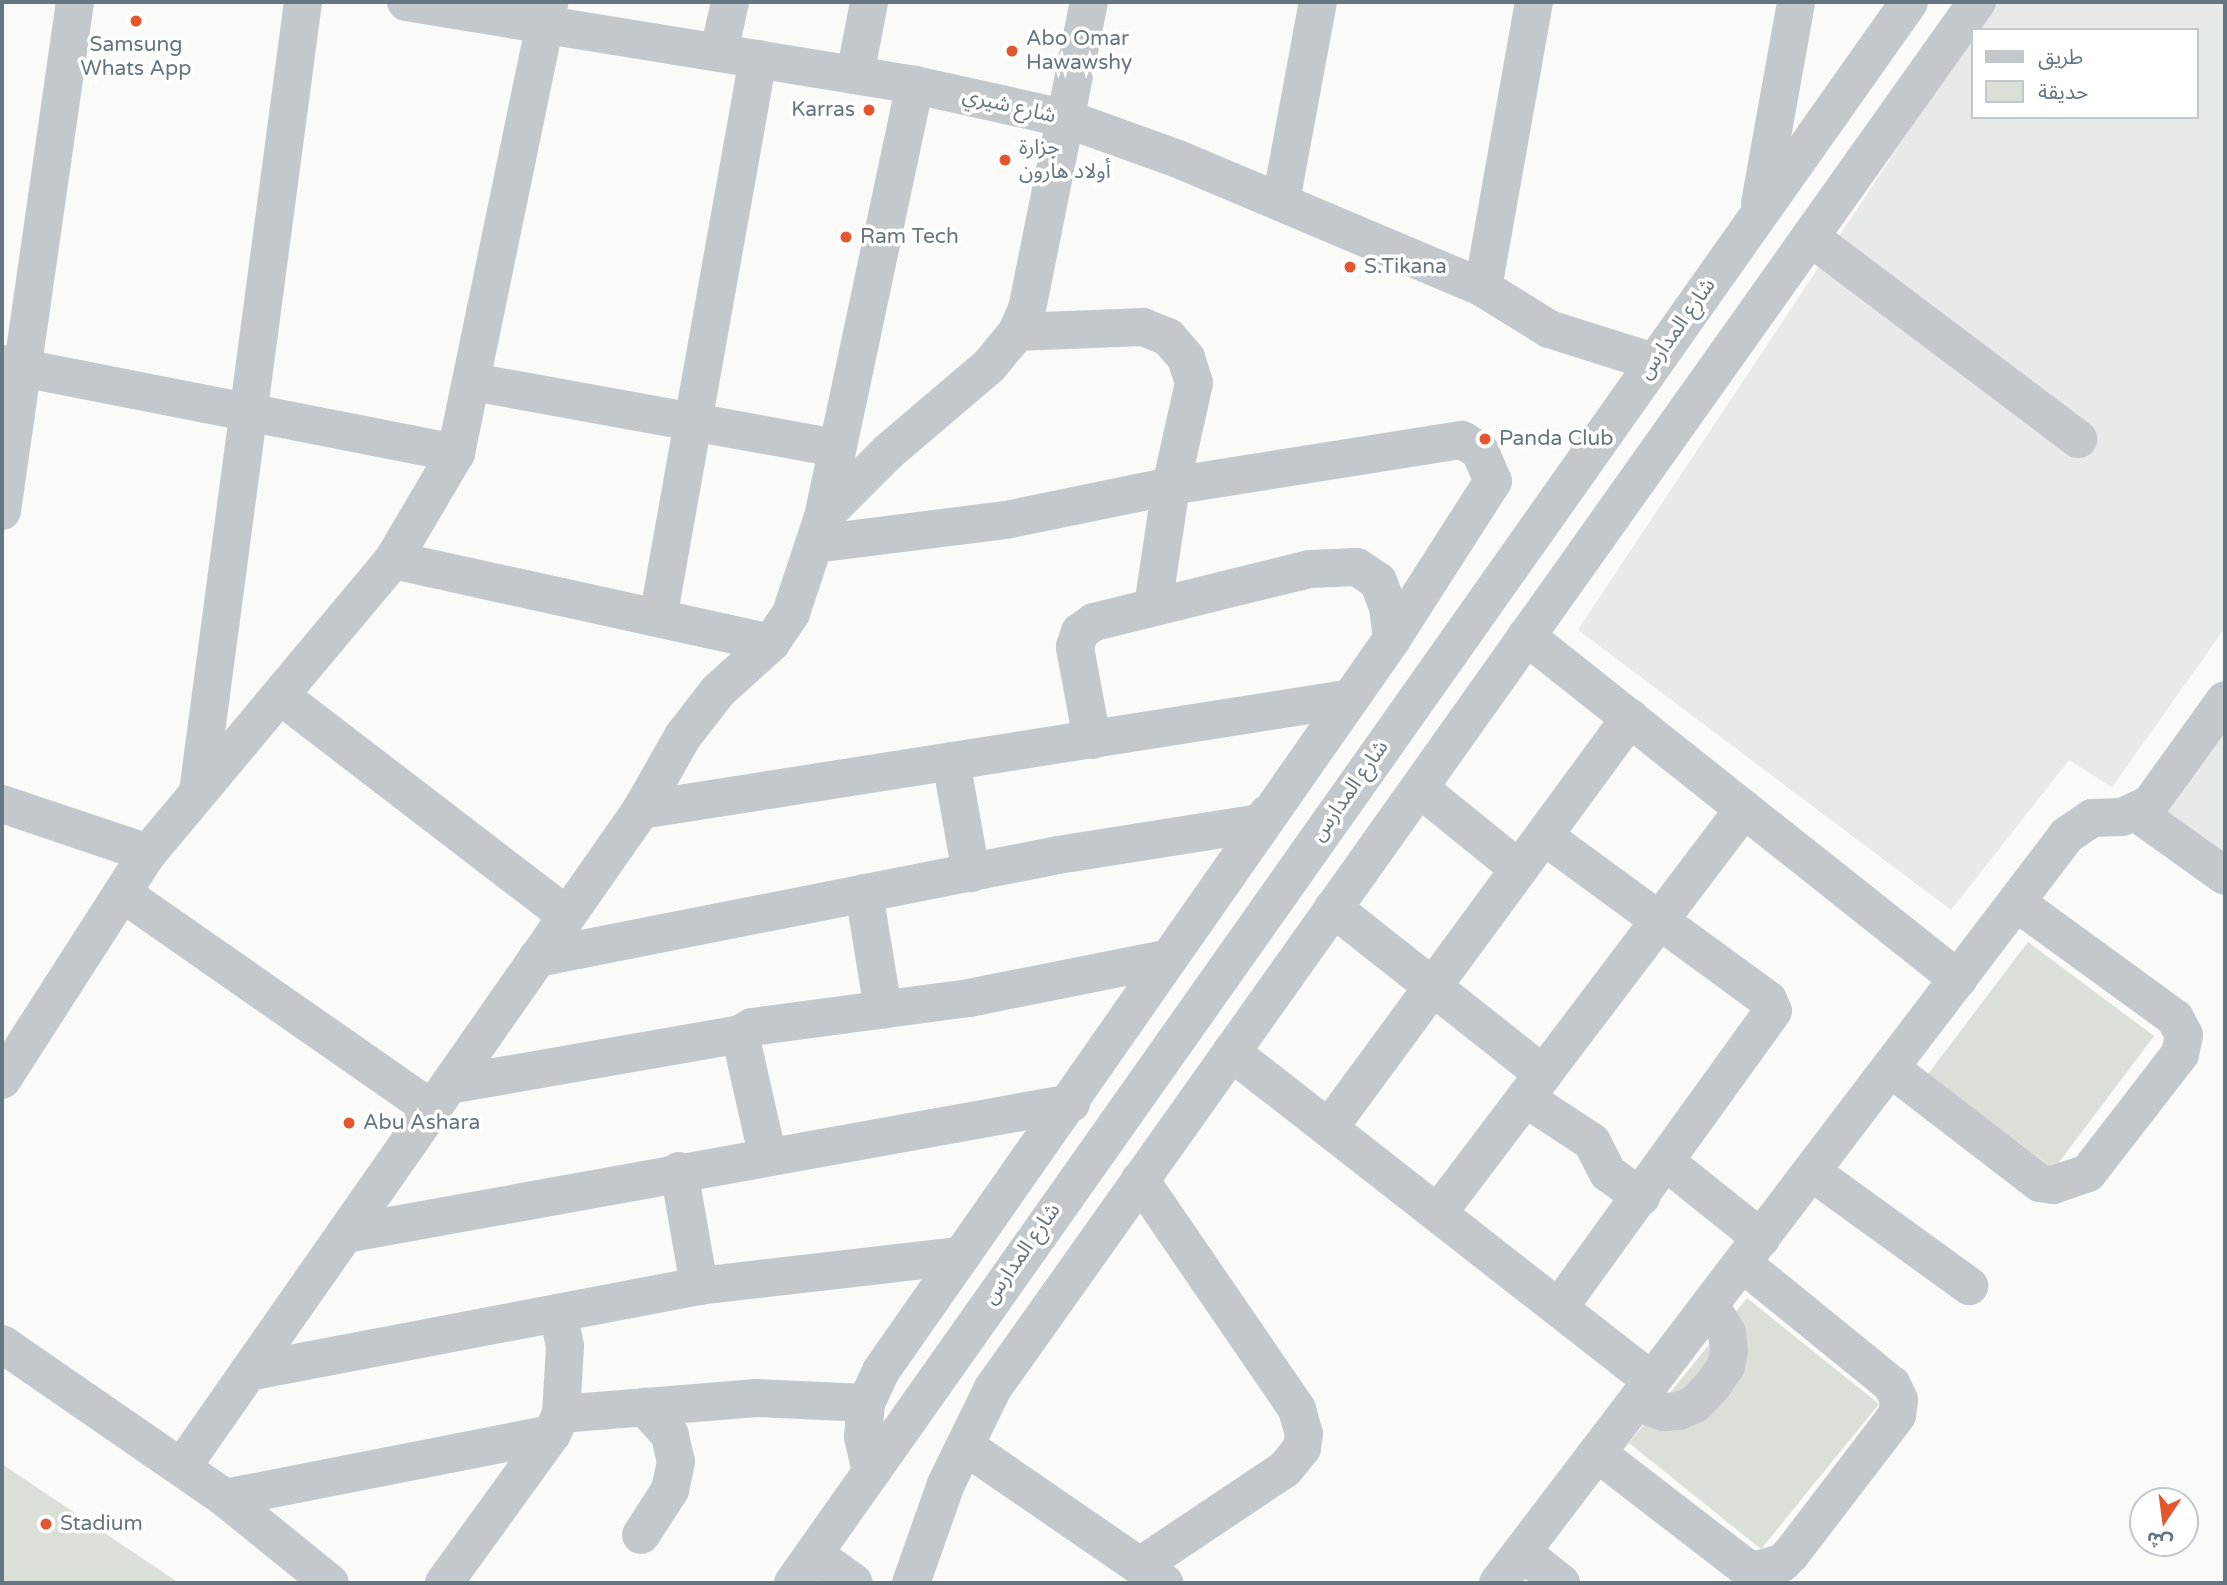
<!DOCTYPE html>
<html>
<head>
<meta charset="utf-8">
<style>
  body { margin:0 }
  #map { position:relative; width:2227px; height:1585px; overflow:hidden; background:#fafaf8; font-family:"Varela Round","Noto Sans Arabic",sans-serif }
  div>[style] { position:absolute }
  .built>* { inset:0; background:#e8e9e9 }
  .green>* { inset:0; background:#dadfd7 }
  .minor>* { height:38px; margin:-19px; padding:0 19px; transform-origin:19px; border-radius:19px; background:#c3c8cc }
  .dots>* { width:19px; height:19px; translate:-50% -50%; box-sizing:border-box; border:4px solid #fff; border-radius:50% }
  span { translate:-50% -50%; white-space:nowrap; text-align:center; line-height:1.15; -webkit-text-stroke:7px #fff; paint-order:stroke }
  .poi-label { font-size:21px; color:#657683 }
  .left { translate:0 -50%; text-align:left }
  .right { translate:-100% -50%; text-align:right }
  .street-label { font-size:21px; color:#657683 }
  .frame { position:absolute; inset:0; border:4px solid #657683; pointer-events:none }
  .legend { position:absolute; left:1971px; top:28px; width:228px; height:91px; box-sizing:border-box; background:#fff; border:2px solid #c1c8cd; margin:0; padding:9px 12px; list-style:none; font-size:21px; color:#657683 }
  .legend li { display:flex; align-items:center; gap:14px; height:35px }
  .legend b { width:35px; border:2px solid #c1c8cd }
  .north { position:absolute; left:2129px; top:1487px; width:70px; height:70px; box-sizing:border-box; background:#fff; border:2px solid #c1c8cd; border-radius:50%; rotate:193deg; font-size:19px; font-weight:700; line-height:28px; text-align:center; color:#657683 }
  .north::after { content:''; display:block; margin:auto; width:24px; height:32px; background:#e4572e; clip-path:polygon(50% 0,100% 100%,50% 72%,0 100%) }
</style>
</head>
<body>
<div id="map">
  <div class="built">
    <div style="clip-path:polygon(1997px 2px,2225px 2px,2225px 628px,2112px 787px,2069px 760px,1951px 910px,1578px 630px,1973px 34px,1973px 117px,2197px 117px,2197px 30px,1977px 30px)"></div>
    <div style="clip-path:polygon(2225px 728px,2225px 888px,2155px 826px)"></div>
  </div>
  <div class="green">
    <div style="clip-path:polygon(2028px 942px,2154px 1036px,2054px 1169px,1928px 1074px)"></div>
    <div style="clip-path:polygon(1747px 1298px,1879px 1404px,1761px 1549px,1629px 1443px)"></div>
    <div style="clip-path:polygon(2px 1464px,179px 1583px,2px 1583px)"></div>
  </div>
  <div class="minor">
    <div style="left:406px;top:2px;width:516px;rotate:9.26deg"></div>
    <div style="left:915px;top:85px;width:153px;rotate:12.5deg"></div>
    <div style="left:1064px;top:118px;width:121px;rotate:19.8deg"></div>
    <div style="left:1178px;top:159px;width:331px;rotate:22.9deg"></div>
    <div style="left:1483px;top:288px;width:78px;rotate:31.8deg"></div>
    <div style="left:1549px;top:329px;width:109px;rotate:17.6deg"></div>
    <div style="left:719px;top:52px;width:51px;rotate:-77.6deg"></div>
    <div style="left:855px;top:75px;width:74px;rotate:-79.1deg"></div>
    <div style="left:1281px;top:201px;width:202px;rotate:-79.5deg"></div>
    <div style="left:1760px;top:203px;width:204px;rotate:-79.8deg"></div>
    <div style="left:1810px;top:237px;width:336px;rotate:37deg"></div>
    <div style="left:1483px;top:288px;width:291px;rotate:-79.9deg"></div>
    <div style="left:1017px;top:332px;width:126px;rotate:-2.3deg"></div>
    <div style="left:1143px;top:327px;width:27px;rotate:22deg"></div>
    <div style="left:1168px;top:337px;width:28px;rotate:49deg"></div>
    <div style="left:1186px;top:358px;width:26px;rotate:72deg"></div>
    <div style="left:1194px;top:383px;width:106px;rotate:102.6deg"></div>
    <div style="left:1171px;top:486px;width:122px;rotate:98.5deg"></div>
    <div style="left:2px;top:364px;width:463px;rotate:11.1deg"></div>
    <div style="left:473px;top:382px;width:370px;rotate:10.3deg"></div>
    <div style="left:2px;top:511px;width:514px;rotate:-81.84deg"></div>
    <div style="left:823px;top:517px;width:92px;rotate:-45deg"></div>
    <div style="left:888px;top:452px;width:133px;rotate:-40.4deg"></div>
    <div style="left:989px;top:366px;width:44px;rotate:-50.5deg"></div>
    <div style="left:1017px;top:332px;width:25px;rotate:-67deg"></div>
    <div style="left:1027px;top:309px;width:313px;rotate:-78.6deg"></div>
    <div style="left:815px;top:544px;width:193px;rotate:-7.2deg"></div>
    <div style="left:1006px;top:520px;width:168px;rotate:-11.6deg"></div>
    <div style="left:1171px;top:486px;width:295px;rotate:-9deg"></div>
    <div style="left:1462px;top:440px;width:21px;rotate:31deg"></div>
    <div style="left:1480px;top:451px;width:33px;rotate:67deg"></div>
    <div style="left:1493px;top:481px;width:188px;rotate:122.6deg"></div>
    <div style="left:1392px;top:639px;width:893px;rotate:124.92deg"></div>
    <div style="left:881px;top:1371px;width:35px;rotate:115deg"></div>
    <div style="left:866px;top:1403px;width:34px;rotate:95deg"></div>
    <div style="left:863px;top:1437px;width:35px;rotate:77deg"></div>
    <div style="left:393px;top:560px;width:387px;rotate:12.4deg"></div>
    <div style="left:658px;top:618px;width:568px;rotate:-79.86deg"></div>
    <div style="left:1526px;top:636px;width:552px;rotate:38.45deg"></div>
    <div style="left:282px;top:697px;width:358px;rotate:37.5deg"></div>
    <div style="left:1092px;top:740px;width:95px;rotate:-100.4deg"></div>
    <div style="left:1075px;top:647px;width:16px;rotate:-72deg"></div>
    <div style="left:1080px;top:632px;width:17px;rotate:-36deg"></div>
    <div style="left:1094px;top:622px;width:222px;rotate:-13.8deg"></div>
    <div style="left:1310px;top:569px;width:47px;rotate:-2.4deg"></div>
    <div style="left:1357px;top:567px;width:25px;rotate:34deg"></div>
    <div style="left:1378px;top:581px;width:28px;rotate:69deg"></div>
    <div style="left:1388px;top:607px;width:32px;rotate:83deg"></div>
    <div style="left:951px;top:761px;width:114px;rotate:79.9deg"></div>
    <div style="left:1419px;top:788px;width:129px;rotate:39deg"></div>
    <div style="left:198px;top:792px;width:797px;rotate:-82.43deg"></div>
    <div style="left:2px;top:804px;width:154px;rotate:18.6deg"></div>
    <div style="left:641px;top:810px;width:715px;rotate:-8.94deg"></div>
    <div style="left:2137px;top:813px;width:108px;rotate:35.6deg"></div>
    <div style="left:1544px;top:836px;width:278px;rotate:36.2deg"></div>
    <div style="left:1768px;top:1000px;width:12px;rotate:66deg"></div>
    <div style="left:1773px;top:1011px;width:366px;rotate:125.8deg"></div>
    <div style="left:122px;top:893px;width:378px;rotate:34.9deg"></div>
    <div style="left:864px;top:893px;width:118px;rotate:80.7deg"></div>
    <div style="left:1333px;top:908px;width:268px;rotate:38.3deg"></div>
    <div style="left:537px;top:958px;width:531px;rotate:-11.18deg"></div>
    <div style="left:1058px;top:855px;width:206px;rotate:-9deg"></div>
    <div style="left:1261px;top:823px;width:11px;rotate:-56deg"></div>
    <div style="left:740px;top:1034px;width:123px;rotate:77.3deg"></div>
    <div style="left:1231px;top:1052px;width:534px;rotate:38.01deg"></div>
    <div style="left:1890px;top:1068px;width:189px;rotate:37.5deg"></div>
    <div style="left:2040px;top:1183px;width:13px;rotate:9deg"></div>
    <div style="left:2053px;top:1185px;width:37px;rotate:-19deg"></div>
    <div style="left:2088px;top:1173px;width:150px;rotate:-52.3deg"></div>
    <div style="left:2180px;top:1054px;width:19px;rotate:-78deg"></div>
    <div style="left:2184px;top:1035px;width:19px;rotate:-118deg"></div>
    <div style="left:2175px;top:1018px;width:195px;rotate:-144deg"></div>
    <div style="left:2px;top:1080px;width:270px;rotate:-57.3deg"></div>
    <div style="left:148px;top:853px;width:382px;rotate:-50.1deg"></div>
    <div style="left:393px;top:560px;width:124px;rotate:-59.5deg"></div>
    <div style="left:456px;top:453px;width:460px;rotate:-78.3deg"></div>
    <div style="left:449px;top:1085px;width:295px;rotate:-9.9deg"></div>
    <div style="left:740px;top:1034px;width:14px;rotate:-30deg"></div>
    <div style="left:752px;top:1027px;width:219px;rotate:-7.6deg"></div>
    <div style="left:969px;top:998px;width:199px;rotate:-11.3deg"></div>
    <div style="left:1525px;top:1098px;width:80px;rotate:33.3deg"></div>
    <div style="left:1592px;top:1142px;width:35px;rotate:63deg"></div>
    <div style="left:1608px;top:1173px;width:41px;rotate:36deg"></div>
    <div style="left:1329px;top:1128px;width:509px;rotate:-53.72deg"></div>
    <div style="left:1666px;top:1162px;width:122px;rotate:38.7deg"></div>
    <div style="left:679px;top:1171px;width:117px;rotate:80.1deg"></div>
    <div style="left:1813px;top:1173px;width:193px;rotate:35.9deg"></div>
    <div style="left:1438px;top:1213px;width:507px;rotate:-52.86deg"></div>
    <div style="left:345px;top:1234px;width:738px;rotate:-10.23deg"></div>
    <div style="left:2px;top:1344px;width:271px;rotate:34.6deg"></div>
    <div style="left:225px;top:1498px;width:135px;rotate:39deg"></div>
    <div style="left:248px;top:1372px;width:459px;rotate:-10.8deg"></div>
    <div style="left:699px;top:1286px;width:262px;rotate:-6.6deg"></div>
    <div style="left:1636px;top:1402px;width:30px;rotate:20deg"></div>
    <div style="left:1664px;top:1412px;width:15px;rotate:-4deg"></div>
    <div style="left:1679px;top:1411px;width:17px;rotate:-24deg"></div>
    <div style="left:1695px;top:1404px;width:26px;rotate:-47deg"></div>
    <div style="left:1713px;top:1385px;width:23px;rotate:-56deg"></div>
    <div style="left:1726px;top:1366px;width:16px;rotate:-79deg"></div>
    <div style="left:1729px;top:1350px;width:17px;rotate:-97deg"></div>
    <div style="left:1727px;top:1333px;width:33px;rotate:-121deg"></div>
    <div style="left:561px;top:1414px;width:196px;rotate:-4.7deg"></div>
    <div style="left:756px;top:1398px;width:110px;rotate:2.6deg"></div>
    <div style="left:965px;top:1446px;width:242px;rotate:34.5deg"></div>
    <div style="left:1597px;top:1453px;width:187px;rotate:37.6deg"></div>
    <div style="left:1745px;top:1567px;width:12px;rotate:14deg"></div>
    <div style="left:1757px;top:1570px;width:26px;rotate:-16deg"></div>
    <div style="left:1782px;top:1563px;width:13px;rotate:-45deg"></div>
    <div style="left:1791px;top:1554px;width:140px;rotate:-52.6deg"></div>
    <div style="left:1876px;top:1443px;width:35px;rotate:-53deg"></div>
    <div style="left:1897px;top:1415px;width:15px;rotate:-82deg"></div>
    <div style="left:1899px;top:1400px;width:17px;rotate:-115deg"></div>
    <div style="left:1892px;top:1385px;width:193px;rotate:-140.9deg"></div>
    <div style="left:182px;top:1467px;width:801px;rotate:-55.06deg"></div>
    <div style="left:641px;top:810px;width:85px;rotate:-60.4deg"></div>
    <div style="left:683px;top:736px;width:57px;rotate:-52.1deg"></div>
    <div style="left:718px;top:691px;width:72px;rotate:-42.2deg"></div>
    <div style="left:771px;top:643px;width:36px;rotate:-56deg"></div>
    <div style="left:791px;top:613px;width:101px;rotate:-71.6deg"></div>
    <div style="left:823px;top:517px;width:442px;rotate:-78deg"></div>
    <div style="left:225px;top:1498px;width:333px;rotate:-11.1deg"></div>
    <div style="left:641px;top:1535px;width:54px;rotate:-57.2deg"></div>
    <div style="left:670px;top:1490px;width:29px;rotate:-78deg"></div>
    <div style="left:676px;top:1462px;width:28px;rotate:-103deg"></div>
    <div style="left:670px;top:1435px;width:38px;rotate:-132deg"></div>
    <div style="left:1522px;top:1552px;width:50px;rotate:38.5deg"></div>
    <div style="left:814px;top:1554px;width:49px;rotate:35.9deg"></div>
    <div style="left:1140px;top:1566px;width:174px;rotate:-33.8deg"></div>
    <div style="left:1285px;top:1469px;width:27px;rotate:-51deg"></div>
    <div style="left:1302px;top:1448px;width:14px;rotate:-82deg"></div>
    <div style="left:1304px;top:1434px;width:26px;rotate:-106deg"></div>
    <div style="left:1297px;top:1409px;width:278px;rotate:-124.4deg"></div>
    <div style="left:444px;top:1583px;width:184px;rotate:-54.1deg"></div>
    <div style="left:552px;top:1434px;width:22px;rotate:-66deg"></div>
    <div style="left:561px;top:1414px;width:68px;rotate:-86.6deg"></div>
    <div style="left:565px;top:1346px;width:34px;rotate:-102deg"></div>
    <div style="left:793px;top:1583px;width:1935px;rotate:-54.78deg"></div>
    <div style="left:911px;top:1583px;width:105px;rotate:-70.5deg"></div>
    <div style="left:946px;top:1484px;width:107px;rotate:-63.9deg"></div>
    <div style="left:993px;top:1388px;width:1700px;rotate:-54.63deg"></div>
    <div style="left:1498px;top:1583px;width:940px;rotate:-52.74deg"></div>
    <div style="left:2067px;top:835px;width:30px;rotate:-34deg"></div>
    <div style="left:2092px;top:818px;width:30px;rotate:-2deg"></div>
    <div style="left:2122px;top:817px;width:31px;rotate:-25deg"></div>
    <div style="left:2150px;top:804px;width:128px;rotate:-54.2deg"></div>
  </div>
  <div class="dots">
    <div style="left:136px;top:21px;background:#e4572e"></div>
    <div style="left:1012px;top:51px;background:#e4572e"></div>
    <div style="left:869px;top:110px;background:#e4572e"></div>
    <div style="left:1005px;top:160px;background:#e4572e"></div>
    <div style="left:846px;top:237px;background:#e4572e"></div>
    <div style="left:1350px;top:267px;background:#e4572e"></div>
    <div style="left:1485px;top:439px;background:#e4572e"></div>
    <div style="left:349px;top:1123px;background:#e4572e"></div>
    <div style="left:46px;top:1524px;background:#e4572e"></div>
  </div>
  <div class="poi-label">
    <span class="left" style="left:1026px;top:51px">Abo Omar<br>Hawawshy</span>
    <span style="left:136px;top:57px">Samsung<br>Whats App</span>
    <span class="right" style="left:855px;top:110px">Karras</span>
    <span class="left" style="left:1019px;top:160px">جزارة<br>أولاد هارون</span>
    <span class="left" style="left:860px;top:237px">Ram Tech</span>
    <span class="left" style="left:1364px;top:267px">S.Tikana</span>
    <span class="left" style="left:1499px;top:439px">Panda Club</span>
    <span class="left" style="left:363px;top:1123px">Abu Ashara</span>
    <span class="left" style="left:60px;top:1524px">Stadium</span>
  </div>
  <div class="street-label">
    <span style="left:1009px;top:106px;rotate:13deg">شارع شيري</span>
    <span style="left:1677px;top:329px;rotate:-55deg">شارع المدارس</span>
    <span style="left:1350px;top:791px;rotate:-55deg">شارع المدارس</span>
    <span style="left:1022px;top:1254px;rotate:-55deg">شارع المدارس</span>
  </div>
  <div class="frame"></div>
  <ul class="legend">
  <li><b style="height:9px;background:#c3c8cc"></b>طريق</li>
  <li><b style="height:19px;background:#dadfd7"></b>حديقة</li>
  </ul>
  <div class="north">ش</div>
</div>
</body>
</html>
